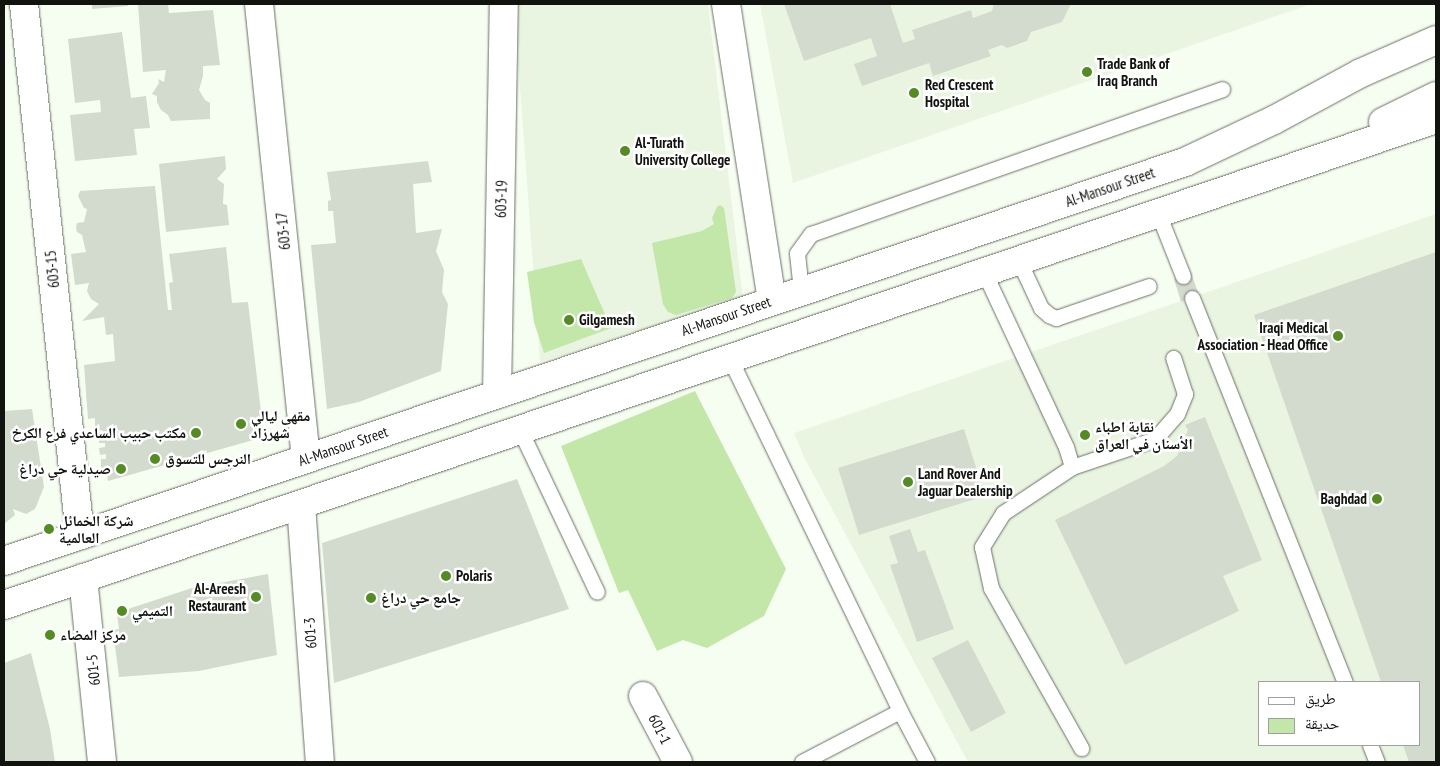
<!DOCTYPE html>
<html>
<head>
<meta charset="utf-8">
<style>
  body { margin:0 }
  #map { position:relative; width:1440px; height:766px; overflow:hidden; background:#f6fef1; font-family:"PT Sans Narrow","Noto Naskh Arabic",sans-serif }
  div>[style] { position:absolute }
  .built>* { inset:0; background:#e9f5e1 }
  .green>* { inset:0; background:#c2e7a8 }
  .building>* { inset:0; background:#d3dbce }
  .roads { filter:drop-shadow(0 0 1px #6a7065) drop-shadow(0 0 1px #6a7065) }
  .lane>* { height:15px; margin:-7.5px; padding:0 7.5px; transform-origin:7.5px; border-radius:7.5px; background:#fff }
  .street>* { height:28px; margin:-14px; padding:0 14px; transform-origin:14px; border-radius:14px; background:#fff }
  .secondary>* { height:28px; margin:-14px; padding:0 14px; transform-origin:14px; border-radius:14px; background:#fff }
  .dots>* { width:14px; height:14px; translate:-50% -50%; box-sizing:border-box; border:2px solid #fff; border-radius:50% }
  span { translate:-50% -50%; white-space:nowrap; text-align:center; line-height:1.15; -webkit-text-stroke:5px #fff; paint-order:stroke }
  .poi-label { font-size:15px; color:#10130e; font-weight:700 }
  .left { translate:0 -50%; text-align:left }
  .right { translate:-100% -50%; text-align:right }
  .street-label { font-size:15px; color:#10130e }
  .frame { position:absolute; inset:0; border:5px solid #10130e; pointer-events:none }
  .legend { position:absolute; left:1258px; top:681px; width:162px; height:65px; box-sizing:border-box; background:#fff; border:1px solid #9fa19f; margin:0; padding:6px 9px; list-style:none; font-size:15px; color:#10130e }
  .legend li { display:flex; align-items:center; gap:10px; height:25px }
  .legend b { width:25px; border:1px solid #9fa19f }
</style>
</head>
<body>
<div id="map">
  <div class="built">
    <div style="clip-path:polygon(514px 4px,708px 4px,743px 298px,540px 362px)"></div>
    <div style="clip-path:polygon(760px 4px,1311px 4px,793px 183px)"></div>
    <div style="clip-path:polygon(evenodd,1436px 214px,1436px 762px,968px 762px,804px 457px,794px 433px,1436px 214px,1259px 682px,1419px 682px,1419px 745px,1259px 745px,1259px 682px)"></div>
  </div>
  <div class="green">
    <div style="clip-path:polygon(720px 205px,724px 208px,736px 292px,732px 298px,676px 315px,668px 312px,663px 304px,652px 243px,702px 231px,714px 224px,712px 218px,717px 207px)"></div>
    <div style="clip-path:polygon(581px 259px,611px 328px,544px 353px,534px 322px,527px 272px)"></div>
    <div style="clip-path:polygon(695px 391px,786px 569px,764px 616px,707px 648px,683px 640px,657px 651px,628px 590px,619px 593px,561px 446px)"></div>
  </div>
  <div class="building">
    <div style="clip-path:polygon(92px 4px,128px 4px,128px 6px,92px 9px)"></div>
    <div style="clip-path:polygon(138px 4px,168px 4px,169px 13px,213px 10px,220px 65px,203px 66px,203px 76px,199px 90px,205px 100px,210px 103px,210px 119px,171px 121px,168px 115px,161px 110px,157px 102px,157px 96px,152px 94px,159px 83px,158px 79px,164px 82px,166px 70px,143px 72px)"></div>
    <div style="clip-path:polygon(784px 4px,890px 4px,903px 43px,915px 39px,912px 30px,971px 10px,973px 18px,992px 11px,994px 4px,1071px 4px,1062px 22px,1031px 32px,1027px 41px,1007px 48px,1002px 45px,988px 50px,991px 56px,933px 76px,929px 63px,862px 86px,854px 64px,877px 56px,871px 38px,804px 61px)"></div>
    <div style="clip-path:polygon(122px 32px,131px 98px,146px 96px,150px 128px,134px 129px,137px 155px,75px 161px,70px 115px,101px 112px,100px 100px,75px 103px,68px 39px)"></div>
    <div style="clip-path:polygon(225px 156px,226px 169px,217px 179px,224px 184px,223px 204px,227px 205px,229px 225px,166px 232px,159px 164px)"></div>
    <div style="clip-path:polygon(428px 161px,432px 182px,413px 184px,416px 233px,442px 229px,436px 251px,444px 270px,442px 292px,448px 304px,441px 371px,359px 402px,327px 409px,311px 245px,336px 243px,333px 211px,328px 211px,328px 201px,331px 200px,327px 172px)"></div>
    <div style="clip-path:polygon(155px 186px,168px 310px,172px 310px,169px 283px,173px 282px,169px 254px,226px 247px,232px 303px,248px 302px,264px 437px,108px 481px,106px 468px,101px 468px,101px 459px,106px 459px,106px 454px,100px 455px,99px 448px,105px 447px,105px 443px,99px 443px,99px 437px,104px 436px,102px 430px,95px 431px,95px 418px,88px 419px,84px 365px,115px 361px,113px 334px,106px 335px,104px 317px,82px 321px,99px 304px,91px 299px,87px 291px,89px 283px,75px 285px,71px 254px,86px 252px,82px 235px,77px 232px,76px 227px,77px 223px,84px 222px,87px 209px,84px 208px,78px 196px,80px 191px)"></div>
    <div style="clip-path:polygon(1436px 252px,1436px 762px,1409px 762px,1403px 745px,1419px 745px,1419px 682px,1381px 682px,1254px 315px)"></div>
    <div style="clip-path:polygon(1191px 273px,1199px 295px,1181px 302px,1174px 279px)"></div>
    <div style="clip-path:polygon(32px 409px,44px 487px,35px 509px,26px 514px,13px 509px,15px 515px,4px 524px,4px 411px)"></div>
    <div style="clip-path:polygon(1205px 417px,1262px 560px,1223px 576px,1239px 611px,1125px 665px,1055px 520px,1164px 466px,1177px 456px,1188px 430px,1185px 425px)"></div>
    <div style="clip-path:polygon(964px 429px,985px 496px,859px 535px,838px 468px)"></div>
    <div style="clip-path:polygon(517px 479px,569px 609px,334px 683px,322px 543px)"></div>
    <div style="clip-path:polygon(910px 529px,918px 552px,925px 550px,954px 629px,917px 642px,890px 565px,898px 563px,889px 536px)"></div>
    <div style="clip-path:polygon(268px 574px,277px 655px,199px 671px,119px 677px,113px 630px,119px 629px,117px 615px,131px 608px,192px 588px)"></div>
    <div style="clip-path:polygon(968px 640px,1006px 713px,971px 732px,932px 658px)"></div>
    <div style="clip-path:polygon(31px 653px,50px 729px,55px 762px,4px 762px,4px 663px)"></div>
  </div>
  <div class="roads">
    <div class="lane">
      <div style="left:1158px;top:213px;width:68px;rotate:68.4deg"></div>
      <div style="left:1019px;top:261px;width:52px;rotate:64.9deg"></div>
      <div style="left:1041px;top:308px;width:11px;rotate:41deg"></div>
      <div style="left:1049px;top:315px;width:8px;rotate:23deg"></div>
      <div style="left:1056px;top:318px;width:98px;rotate:-19deg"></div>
      <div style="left:984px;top:272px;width:193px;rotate:64.9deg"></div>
      <div style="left:1066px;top:447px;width:21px;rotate:73deg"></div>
      <div style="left:1072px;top:467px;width:83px;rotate:146.3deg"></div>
      <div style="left:1003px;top:513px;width:40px;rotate:122deg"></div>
      <div style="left:982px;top:547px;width:42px;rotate:77.6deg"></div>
      <div style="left:991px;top:588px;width:184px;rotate:60.6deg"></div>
      <div style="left:801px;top:291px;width:38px;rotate:-96deg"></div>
      <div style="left:797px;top:253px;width:24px;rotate:-54deg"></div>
      <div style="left:811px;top:234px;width:436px;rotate:-19.4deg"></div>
      <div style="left:1192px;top:298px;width:413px;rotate:68.3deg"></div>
      <div style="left:730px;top:359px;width:391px;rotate:64.2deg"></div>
      <div style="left:900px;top:711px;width:58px;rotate:62.1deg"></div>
      <div style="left:520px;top:430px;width:179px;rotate:64.6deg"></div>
      <div style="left:1072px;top:467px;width:88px;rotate:-18.6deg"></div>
      <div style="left:1155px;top:439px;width:33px;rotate:-49deg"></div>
      <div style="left:1177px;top:414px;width:22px;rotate:-68deg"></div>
      <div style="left:1185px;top:394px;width:38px;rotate:-108deg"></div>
      <div style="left:1370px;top:745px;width:18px;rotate:68deg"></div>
      <div style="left:802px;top:762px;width:110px;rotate:-27.5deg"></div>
    </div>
    <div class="street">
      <div style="left:24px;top:4px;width:534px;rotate:83.98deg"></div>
      <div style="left:259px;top:4px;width:456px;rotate:84.1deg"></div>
      <div style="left:726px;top:4px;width:300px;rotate:81.2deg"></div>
      <div style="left:497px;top:394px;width:390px;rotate:-89deg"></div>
      <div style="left:301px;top:505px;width:258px;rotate:85.8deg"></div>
      <div style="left:83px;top:578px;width:185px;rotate:84.1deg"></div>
      <div style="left:643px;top:696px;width:75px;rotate:62.1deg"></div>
    </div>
    <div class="secondary">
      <div style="left:1383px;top:122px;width:59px;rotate:-26.1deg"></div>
      <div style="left:4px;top:561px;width:1247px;rotate:-18.67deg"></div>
      <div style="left:1185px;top:162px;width:98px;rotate:-25.3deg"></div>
      <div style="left:1274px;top:120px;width:99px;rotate:-28.4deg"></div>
      <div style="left:1361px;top:73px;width:82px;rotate:-23.7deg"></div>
      <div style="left:4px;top:605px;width:1512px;rotate:-18.75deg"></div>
    </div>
  </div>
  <div class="dots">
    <div style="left:1087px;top:72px;background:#558b24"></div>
    <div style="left:914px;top:93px;background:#558b24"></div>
    <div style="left:625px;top:151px;background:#558b24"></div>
    <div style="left:569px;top:320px;background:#558b24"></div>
    <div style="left:1338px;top:336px;background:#558b24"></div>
    <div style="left:241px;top:424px;background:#558b24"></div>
    <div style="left:196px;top:433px;background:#558b24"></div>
    <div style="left:1085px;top:435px;background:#558b24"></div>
    <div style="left:155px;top:459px;background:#558b24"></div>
    <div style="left:121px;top:469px;background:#558b24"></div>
    <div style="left:908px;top:482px;background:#558b24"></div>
    <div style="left:1377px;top:499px;background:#558b24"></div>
    <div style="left:49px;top:529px;background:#558b24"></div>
    <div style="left:446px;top:576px;background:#558b24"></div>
    <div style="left:256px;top:597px;background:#558b24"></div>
    <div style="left:371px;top:598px;background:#558b24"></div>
    <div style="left:122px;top:611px;background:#558b24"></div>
    <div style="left:50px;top:635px;background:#558b24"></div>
  </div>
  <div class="poi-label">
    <span class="left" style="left:1097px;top:72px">Trade Bank of<br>Iraq Branch</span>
    <span class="left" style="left:925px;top:93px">Red Crescent<br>Hospital</span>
    <span class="left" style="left:635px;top:151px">Al-Turath<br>University College</span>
    <span class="left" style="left:579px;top:320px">Gilgamesh</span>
    <span class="right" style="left:1328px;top:336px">Iraqi Medical<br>Association - Head Office</span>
    <span class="left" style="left:251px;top:424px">مقهى ليالي<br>شهرزاد</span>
    <span class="left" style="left:1095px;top:435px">نقابة اطباء<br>الأسنان في العراق</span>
    <span class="right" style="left:186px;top:433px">مكتب حبيب الساعدي فرع الكرخ</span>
    <span class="left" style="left:165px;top:459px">النرجس للتسوق</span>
    <span class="right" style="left:111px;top:469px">صيدلية حي دراغ</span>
    <span class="left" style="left:918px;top:482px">Land Rover And<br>Jaguar Dealership</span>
    <span class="right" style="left:1367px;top:499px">Baghdad</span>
    <span class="left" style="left:59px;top:529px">شركة الخمائل<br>العالمية</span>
    <span class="left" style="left:456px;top:576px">Polaris</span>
    <span class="right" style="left:246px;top:597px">Al-Areesh<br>Restaurant</span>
    <span class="left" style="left:381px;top:598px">جامع حي دراغ</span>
    <span class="left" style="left:132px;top:611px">التميمي</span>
    <span class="left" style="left:60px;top:635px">مركز المضاء</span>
  </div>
  <div class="street-label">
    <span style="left:1110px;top:187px;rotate:-19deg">Al-Mansour Street</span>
    <span style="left:501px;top:199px;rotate:-89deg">603-19</span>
    <span style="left:283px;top:231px;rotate:-96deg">603-17</span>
    <span style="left:52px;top:269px;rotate:-96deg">603-15</span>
    <span style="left:726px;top:316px;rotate:-19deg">Al-Mansour Street</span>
    <span style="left:343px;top:446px;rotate:-19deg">Al-Mansour Street</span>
    <span style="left:310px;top:633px;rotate:-94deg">601-3</span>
    <span style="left:93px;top:670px;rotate:-96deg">601-5</span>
    <span style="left:660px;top:729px;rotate:63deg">601-1</span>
  </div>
  <div class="frame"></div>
  <ul class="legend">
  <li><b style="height:6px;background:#fff"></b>طريق</li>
  <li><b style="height:14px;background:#c2e7a8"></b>حديقة</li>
  </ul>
</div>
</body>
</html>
